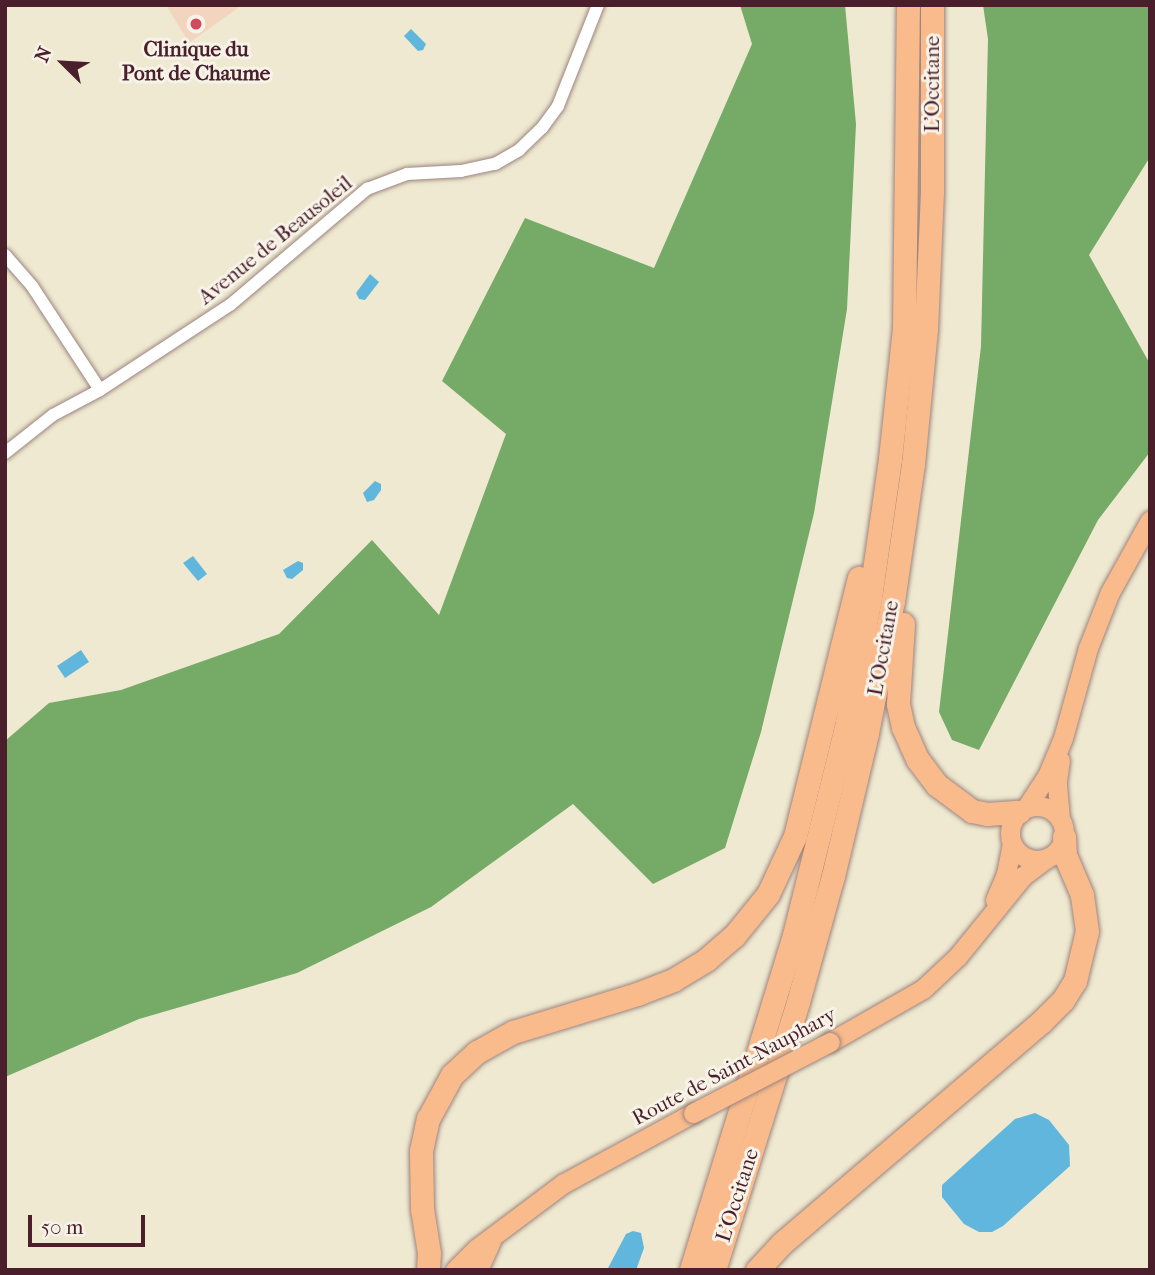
<!DOCTYPE html>
<html>
<head>
<meta charset="utf-8">
<style>
  body { margin:0 }
  #map { position:relative; width:1155px; height:1275px; overflow:hidden; background:#efe9d1; font-family:"IM FELL French Canon",serif }
  div>[style] { position:absolute }
  .built>* { inset:0; background:#f3d4bf }
  .forest>* { inset:0; background:#75aa67 }
  .water>* { inset:0; background:#60b6dc }
  .roads { filter:drop-shadow(0 0 2px #9c847e) drop-shadow(0 0 2px #9c847e) }
  .minor>* { height:12px; margin:-6px; padding:0 6px; transform-origin:6px; border-radius:6px; background:#fff }
  .primary>* { height:19px; margin:-9.5px; padding:0 9.5px; transform-origin:9.5px; border-radius:9.5px; background:#fabb8c }
  .primary>.ring { margin:-9.5px; padding:0; box-sizing:content-box; background:none; border:19px solid #fabb8c; border-radius:50% }
  .motorway>* { height:23px; margin:-11.5px; padding:0 11.5px; transform-origin:11.5px; border-radius:11.5px; background:#fabb8c }
  .bridges { filter:drop-shadow(0 0 2px #9c847e) drop-shadow(0 0 2px #9c847e) }
  .primary-bridge>* { height:19px; margin:-9.5px; padding:0 9.5px; transform-origin:9.5px; border-radius:9.5px; background:#fabb8c }
  .dots>* { width:19px; height:19px; translate:-50% -50%; box-sizing:border-box; border:4px solid #f7f3e8; border-radius:50% }
  span { translate:-50% -50%; white-space:nowrap; text-align:center; line-height:1.15; -webkit-text-stroke:6px #f7f3e8; paint-order:stroke }
  .poi-label { font-size:21px; color:#4a1f2b; font-weight:700 }
  .street-label { font-size:21px; color:#4a1f2b }
  .frame { position:absolute; inset:0; border:7px solid #4a1f2b; pointer-events:none }
  .north { position:absolute; left:28px; top:28px; width:70px; height:70px; -webkit-text-stroke:5px #f7f3e8; paint-order:stroke; rotate:294deg; font-size:19px; font-weight:700; line-height:28px; text-align:center; color:#4a1f2b }
  .north::after { content:''; display:block; margin:auto; width:24px; height:32px; background:#4a1f2b; clip-path:polygon(50% 0,100% 100%,50% 72%,0 100%) }
  .scale { position:absolute; left:28px; top:1215px; width:117px; height:32px; box-sizing:border-box; border:4px solid #4a1f2b; border-top:0; padding-left:9px; font-size:21px; line-height:24px; white-space:nowrap; color:#4a1f2b; -webkit-text-stroke:5px #f7f3e8; paint-order:stroke }
</style>
</head>
<body>
<div id="map">
  <div class="built">
    <div style="clip-path:polygon(166px 5px,242px 5px,189px 43px)"></div>
  </div>
  <div class="forest">
    <div style="clip-path:polygon(740px 5px,845px 5px,856px 124px,847px 309px,814px 513px,761px 732px,725px 848px,653px 884px,573px 804px,431px 907px,297px 973px,139px 1019px,5px 1077px,5px 741px,49px 703px,121px 690px,279px 634px,372px 540px,439px 615px,506px 434px,442px 381px,525px 218px,654px 268px,752px 44px)"></div>
    <div style="clip-path:polygon(983px 5px,1150px 5px,1150px 157px,1089px 255px,1150px 364px,1150px 452px,1098px 520px,979px 750px,952px 740px,939px 712px,981px 346px,988px 39px)"></div>
  </div>
  <div class="water">
    <div style="clip-path:polygon(411px 29px,426px 44px,423px 50px,418px 51px,404px 36px)"></div>
    <div style="clip-path:polygon(370px 274px,379px 282px,365px 300px,359px 299px,356px 293px)"></div>
    <div style="clip-path:polygon(375px 481px,381px 484px,381px 490px,374px 500px,367px 502px,363px 493px)"></div>
    <div style="clip-path:polygon(193px 556px,207px 574px,198px 581px,183px 563px)"></div>
    <div style="clip-path:polygon(298px 561px,303px 563px,303px 570px,292px 579px,287px 578px,283px 570px)"></div>
    <div style="clip-path:polygon(81px 650px,89px 662px,65px 678px,57px 666px)"></div>
    <div style="clip-path:polygon(1035px 1113px,1049px 1120px,1069px 1145px,1070px 1166px,1003px 1226px,992px 1232px,979px 1232px,964px 1224px,942px 1197px,942px 1185px,1015px 1119px)"></div>
    <div style="clip-path:polygon(633px 1231px,641px 1233px,644px 1248px,636px 1270px,607px 1270px,626px 1234px)"></div>
  </div>
  <div class="roads">
    <div class="minor">
      <div style="left:5px;top:255px;width:41px;rotate:48.9deg"></div>
      <div style="left:32px;top:286px;width:124px;rotate:56.8deg"></div>
      <div style="left:5px;top:453px;width:61px;rotate:-38.4deg"></div>
      <div style="left:53px;top:415px;width:53px;rotate:-28deg"></div>
      <div style="left:100px;top:390px;width:155px;rotate:-33.2deg"></div>
      <div style="left:230px;top:305px;width:180px;rotate:-40.3deg"></div>
      <div style="left:367px;top:189px;width:43px;rotate:-20.6deg"></div>
      <div style="left:407px;top:174px;width:54px;rotate:-3.2deg"></div>
      <div style="left:461px;top:171px;width:35px;rotate:-12deg"></div>
      <div style="left:495px;top:164px;width:28px;rotate:-30deg"></div>
      <div style="left:519px;top:150px;width:32px;rotate:-44deg"></div>
      <div style="left:542px;top:128px;width:27px;rotate:-54deg"></div>
      <div style="left:558px;top:106px;width:109px;rotate:-68.4deg"></div>
    </div>
    <div class="primary">
      <div class="ring" style="left:1010px;top:806px;width:35px;height:35px"></div>
      <div style="left:1026px;top:808px;width:38px;rotate:-57deg"></div>
      <div style="left:1047px;top:776px;width:41px;rotate:-67.2deg"></div>
      <div style="left:1063px;top:738px;width:93px;rotate:-74.5deg"></div>
      <div style="left:1088px;top:648px;width:60px;rotate:-68.6deg"></div>
      <div style="left:1110px;top:592px;width:82px;rotate:-60.9deg"></div>
      <div style="left:1060px;top:819px;width:38px;rotate:-95deg"></div>
      <div style="left:1057px;top:781px;width:21px;rotate:-82deg"></div>
      <div style="left:995px;top:900px;width:28px;rotate:-67deg"></div>
      <div style="left:1006px;top:874px;width:31px;rotate:-79deg"></div>
      <div style="left:830px;top:1042px;width:107px;rotate:-29.7deg"></div>
      <div style="left:923px;top:989px;width:48px;rotate:-43.3deg"></div>
      <div style="left:958px;top:956px;width:103px;rotate:-50.9deg"></div>
      <div style="left:1023px;top:876px;width:30px;rotate:-37deg"></div>
      <div style="left:455px;top:1270px;width:31px;rotate:-45deg"></div>
      <div style="left:477px;top:1248px;width:109px;rotate:-36.8deg"></div>
      <div style="left:564px;top:1183px;width:147px;rotate:-28.5deg"></div>
      <div style="left:478px;top:1270px;width:32px;rotate:-66deg"></div>
    </div>
    <div class="motorway">
      <div style="left:903px;top:624px;width:80px;rotate:93.6deg"></div>
      <div style="left:898px;top:704px;width:24px;rotate:78deg"></div>
      <div style="left:903px;top:727px;width:36px;rotate:66deg"></div>
      <div style="left:918px;top:760px;width:31px;rotate:53deg"></div>
      <div style="left:937px;top:785px;width:44px;rotate:36.6deg"></div>
      <div style="left:972px;top:811px;width:15px;rotate:11deg"></div>
      <div style="left:987px;top:814px;width:32px;rotate:-4deg"></div>
      <div style="left:428px;top:1270px;width:17px;rotate:-87deg"></div>
      <div style="left:429px;top:1253px;width:45px;rotate:-99deg"></div>
      <div style="left:422px;top:1209px;width:58px;rotate:-91deg"></div>
      <div style="left:421px;top:1151px;width:33px;rotate:-78deg"></div>
      <div style="left:428px;top:1119px;width:50px;rotate:-61.4deg"></div>
      <div style="left:452px;top:1075px;width:34px;rotate:-43deg"></div>
      <div style="left:477px;top:1052px;width:41px;rotate:-29.1deg"></div>
      <div style="left:513px;top:1032px;width:130px;rotate:-17deg"></div>
      <div style="left:637px;top:994px;width:39px;rotate:-21deg"></div>
      <div style="left:673px;top:980px;width:39px;rotate:-31deg"></div>
      <div style="left:706px;top:960px;width:37px;rotate:-41deg"></div>
      <div style="left:734px;top:936px;width:54px;rotate:-51deg"></div>
      <div style="left:768px;top:894px;width:64px;rotate:-65deg"></div>
      <div style="left:795px;top:836px;width:266px;rotate:-76.1deg"></div>
      <div style="left:691px;top:1270px;width:350px;rotate:-72.9deg"></div>
      <div style="left:794px;top:935px;width:219px;rotate:-76deg"></div>
      <div style="left:847px;top:722px;width:126px;rotate:-79.5deg"></div>
      <div style="left:870px;top:598px;width:140px;rotate:-81.8deg"></div>
      <div style="left:890px;top:459px;width:132px;rotate:-83.9deg"></div>
      <div style="left:904px;top:328px;width:323px;rotate:-89.3deg"></div>
      <div style="left:714px;top:1270px;width:281px;rotate:-72.6deg"></div>
      <div style="left:798px;top:1002px;width:131px;rotate:-74.5deg"></div>
      <div style="left:833px;top:876px;width:147px;rotate:-76.6deg"></div>
      <div style="left:867px;top:733px;width:135px;rotate:-78.9deg"></div>
      <div style="left:893px;top:601px;width:138px;rotate:-81.7deg"></div>
      <div style="left:913px;top:464px;width:136px;rotate:-84.5deg"></div>
      <div style="left:926px;top:329px;width:140px;rotate:-87.5deg"></div>
      <div style="left:932px;top:189px;width:184px;rotate:-90deg"></div>
      <div style="left:757px;top:1270px;width:35px;rotate:-47deg"></div>
      <div style="left:781px;top:1244px;width:342px;rotate:-40.5deg"></div>
      <div style="left:1041px;top:1022px;width:31px;rotate:-45deg"></div>
      <div style="left:1063px;top:1000px;width:22px;rotate:-58deg"></div>
      <div style="left:1075px;top:981px;width:51px;rotate:-76.5deg"></div>
      <div style="left:1087px;top:931px;width:36px;rotate:-98deg"></div>
      <div style="left:1082px;top:895px;width:43px;rotate:-113deg"></div>
      <div style="left:1065px;top:855px;width:18px;rotate:-93deg"></div>
    </div>
  </div>
  <div class="bridges">
    <div class="primary-bridge">
      <div style="left:693px;top:1113px;width:154px;rotate:-27.4deg"></div>
    </div>
  </div>
  <div class="dots">
    <div style="left:196px;top:24px;background:#d1495b"></div>
  </div>
  <div class="poi-label">
    <span style="left:196px;top:61px">Clinique du<br>Pont de Chaume</span>
  </div>
  <div class="street-label">
    <span style="left:932px;top:84px;rotate:-90deg">L'Occitane</span>
    <span style="left:275px;top:240px;rotate:-39deg">Avenue de Beausoleil</span>
    <span style="left:883px;top:648px;rotate:-80deg">L'Occitane</span>
    <span style="left:734px;top:1066px;rotate:-28deg">Route de Saint-Nauphary</span>
    <span style="left:737px;top:1195px;rotate:-72deg">L'Occitane</span>
  </div>
  <div class="frame"></div>
  <div class="north">N</div>
  <div class="scale">50 m</div>
</div>
</body>
</html>
